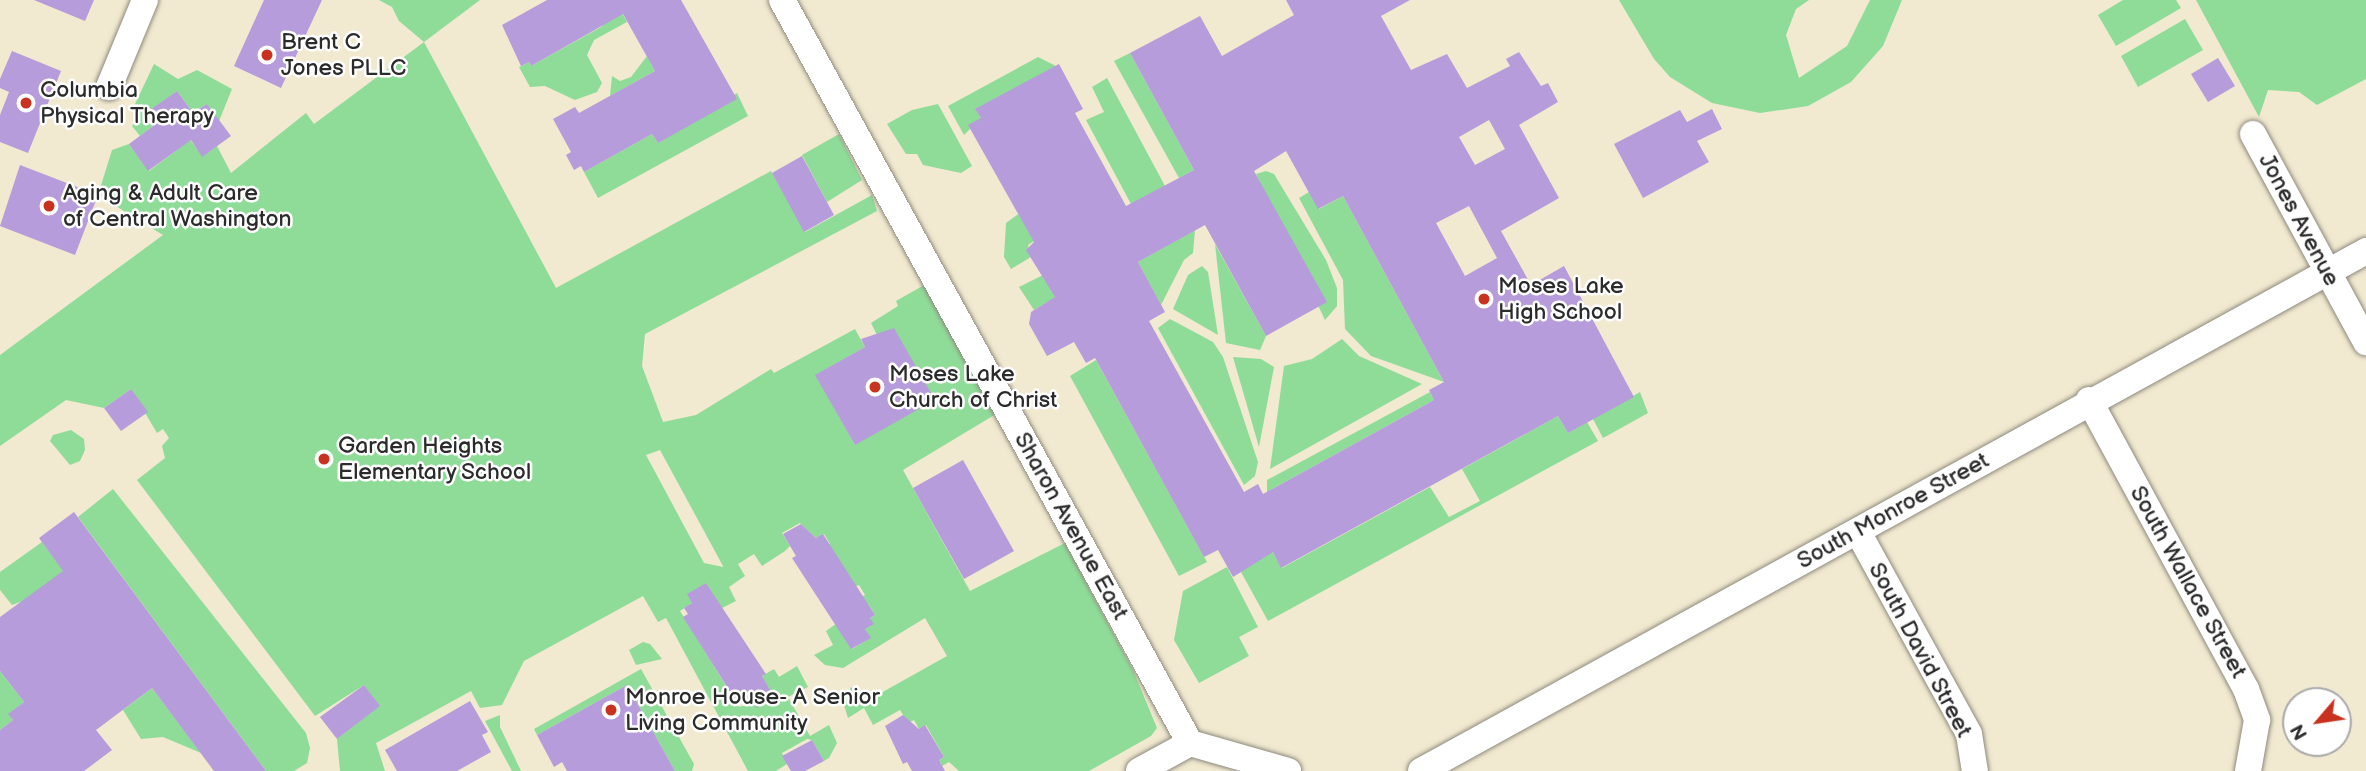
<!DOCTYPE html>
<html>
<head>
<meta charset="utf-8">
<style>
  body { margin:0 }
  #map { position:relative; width:2366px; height:771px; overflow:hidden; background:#f1e9d0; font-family:"Balsamiq Sans",sans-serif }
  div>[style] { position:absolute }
  .green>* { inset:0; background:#8fdc99 }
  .building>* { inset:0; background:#b69cda }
  .roads { filter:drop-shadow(0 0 2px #8e8a7e) drop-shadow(0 0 2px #8e8a7e) }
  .minor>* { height:26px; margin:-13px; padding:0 13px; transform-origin:13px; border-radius:13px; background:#fff }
  .dots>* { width:19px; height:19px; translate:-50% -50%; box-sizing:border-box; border:4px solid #fff; border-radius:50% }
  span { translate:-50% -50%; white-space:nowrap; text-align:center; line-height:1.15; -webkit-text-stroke:5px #fff; paint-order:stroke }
  .poi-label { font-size:23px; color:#2b2b2b }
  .left { translate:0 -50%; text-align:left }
  .street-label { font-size:23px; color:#2b2b2b }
  .north { position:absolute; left:2282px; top:687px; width:70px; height:70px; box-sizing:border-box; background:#fff; border:2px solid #aaa; border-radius:50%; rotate:241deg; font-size:19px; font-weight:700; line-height:28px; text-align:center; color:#2b2b2b }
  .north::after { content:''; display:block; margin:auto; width:24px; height:32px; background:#c8321e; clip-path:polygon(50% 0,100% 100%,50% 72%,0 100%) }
</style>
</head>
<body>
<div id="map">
  <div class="green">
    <div style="clip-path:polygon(evenodd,379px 0,480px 0,424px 42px,556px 288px,771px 171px,805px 232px,872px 195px,877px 211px,645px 334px,642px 366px,663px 422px,696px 415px,771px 369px,774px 373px,855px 329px,865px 347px,816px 375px,855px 445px,894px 328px,878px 337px,871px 323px,898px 306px,896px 301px,926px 284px,996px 414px,903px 470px,970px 591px,1065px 543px,1133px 670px,1157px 728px,1151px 736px,1089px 771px,959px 771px,949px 762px,942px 766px,939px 760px,944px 757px,926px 725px,919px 729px,914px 720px,908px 723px,900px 710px,873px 725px,864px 708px,848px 718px,843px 702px,851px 687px,863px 703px,947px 656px,925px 618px,843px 668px,825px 665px,814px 655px,833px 645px,826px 631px,837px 623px,852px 649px,870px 638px,865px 629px,873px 624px,870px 618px,875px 615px,868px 604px,862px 607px,857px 599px,865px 595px,859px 585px,854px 587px,824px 548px,830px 544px,824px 534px,816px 538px,800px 523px,782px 533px,790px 546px,785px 551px,762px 566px,754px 554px,738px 564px,745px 576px,729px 587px,736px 601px,720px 609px,706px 583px,692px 603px,680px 611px,739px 707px,774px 697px,762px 676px,774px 669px,779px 677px,797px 666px,808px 687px,788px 697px,810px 736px,829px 725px,837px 743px,829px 758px,824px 761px,812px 740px,807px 739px,782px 753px,787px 764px,776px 771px,748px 771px,666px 618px,658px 622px,643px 596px,524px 661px,502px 705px,480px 708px,471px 691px,376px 743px,385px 771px,340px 771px,337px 739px,379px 706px,364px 685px,315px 716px,137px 480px,165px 458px,162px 446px,169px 438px,163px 429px,157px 433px,131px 389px,104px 408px,66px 400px,0 446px,0 355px,163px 235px,98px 195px,112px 150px,129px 144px,149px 171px,177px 150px,181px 127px,202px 156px,217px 146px,231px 173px,306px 113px,314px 124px,424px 42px,399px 21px,392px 7px,379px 0,660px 450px,723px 566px,723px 567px,704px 563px,646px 455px,660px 450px)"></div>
    <div style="clip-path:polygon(1619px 0,1809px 0,1796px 9px,1786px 35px,1799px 78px,1847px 46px,1870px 0,1902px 0,1883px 46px,1851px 82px,1808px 106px,1760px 113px,1712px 103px,1670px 77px,1654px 59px)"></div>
    <div style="clip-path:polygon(2123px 0,2176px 0,2181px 8px,2116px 46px,2098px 15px)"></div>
    <div style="clip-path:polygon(2196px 0,2366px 0,2366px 79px,2317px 105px,2299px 92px,2268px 90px,2259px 117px)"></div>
    <div style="clip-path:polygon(620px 9px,627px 22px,594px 40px,587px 55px,602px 83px,597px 92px,575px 100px,545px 86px,530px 87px,519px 67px,529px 62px,531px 66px,601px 27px)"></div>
    <div style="clip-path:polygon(2185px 19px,2203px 50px,2138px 87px,2121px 56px)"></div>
    <div style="clip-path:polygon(1130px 53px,1194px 170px,1179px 178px,1114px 61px)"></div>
    <div style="clip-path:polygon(647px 56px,655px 71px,610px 96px,612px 76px,620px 81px,631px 77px)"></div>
    <div style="clip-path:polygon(1038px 57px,1056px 66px,976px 110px,981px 118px,964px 135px,948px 106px)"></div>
    <div style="clip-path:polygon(154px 64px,178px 79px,197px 70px,232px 89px,219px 121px,207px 104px,193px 113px,177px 91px,148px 112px,156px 124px,140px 136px,132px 126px,138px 120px,135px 104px)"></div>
    <div style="clip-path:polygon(1107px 78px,1165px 186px,1131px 204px,1086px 120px,1104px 112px,1092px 87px)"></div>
    <div style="clip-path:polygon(737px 93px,748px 116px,598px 198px,584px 172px,652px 134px,658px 143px)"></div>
    <div style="clip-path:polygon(938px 104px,972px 166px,961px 173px,923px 165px,917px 154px,906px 154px,887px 124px,912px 110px)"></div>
    <div style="clip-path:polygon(839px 134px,862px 180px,827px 202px,802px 155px)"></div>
    <div style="clip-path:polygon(1266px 171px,1274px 174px,1326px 260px,1337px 288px,1337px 306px,1325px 320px,1256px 174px)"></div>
    <div style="clip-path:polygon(1309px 192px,1319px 209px,1343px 196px,1444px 382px,1371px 356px,1345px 329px,1343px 280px,1299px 198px)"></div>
    <div style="clip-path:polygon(1021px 212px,1034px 241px,1028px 245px,1031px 257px,1011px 269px,1004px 257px,1006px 223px)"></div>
    <div style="clip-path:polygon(1195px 230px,1193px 253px,1184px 260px,1161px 305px,1138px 262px)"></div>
    <div style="clip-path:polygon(1215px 244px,1266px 336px,1260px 350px,1226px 343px)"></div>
    <div style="clip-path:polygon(1202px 266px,1208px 272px,1218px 335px,1173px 309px,1188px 275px)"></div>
    <div style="clip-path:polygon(1049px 272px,1061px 294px,1034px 310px,1019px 287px)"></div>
    <div style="clip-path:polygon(1170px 319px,1213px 342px,1223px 357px,1258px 462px,1255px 476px,1244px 485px,1158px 328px)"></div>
    <div style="clip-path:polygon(1342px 339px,1359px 356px,1422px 384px,1270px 469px,1284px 366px,1312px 359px)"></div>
    <div style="clip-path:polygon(1233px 357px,1261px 359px,1274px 367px,1259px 447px)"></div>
    <div style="clip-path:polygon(1096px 360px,1207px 562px,1179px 576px,1070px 376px)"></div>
    <div style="clip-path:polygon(1430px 392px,1434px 400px,1267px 492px,1267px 480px)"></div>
    <div style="clip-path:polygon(1640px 392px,1648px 413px,1603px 438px,1593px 419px)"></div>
    <div style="clip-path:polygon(1558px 416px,1568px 433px,1587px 422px,1598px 441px,1268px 621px,1241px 572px,1267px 542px,1282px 568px,1430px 487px,1449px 517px,1480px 501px,1462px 469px)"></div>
    <div style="clip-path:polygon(71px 430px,84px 439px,85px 450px,80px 461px,70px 465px,50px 441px,53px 435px)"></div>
    <div style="clip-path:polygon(113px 489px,306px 733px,310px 748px,307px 763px,294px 771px,266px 771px,78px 517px)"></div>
    <div style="clip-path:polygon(42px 542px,141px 675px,23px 601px,12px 605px,0 590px,0 572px)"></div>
    <div style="clip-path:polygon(1227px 567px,1258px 627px,1239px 637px,1249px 656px,1199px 683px,1174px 640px,1183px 591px)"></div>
    <div style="clip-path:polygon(643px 642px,650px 644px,662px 659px,636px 665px,629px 650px)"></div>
    <div style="clip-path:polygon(641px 669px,694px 764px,692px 771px,675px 771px,627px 685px,537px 735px,534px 729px)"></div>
    <div style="clip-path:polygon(0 671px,24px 702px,9px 714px,13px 720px,0 730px)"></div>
    <div style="clip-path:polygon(152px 688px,201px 753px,163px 737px,141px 739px,123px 710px)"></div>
    <div style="clip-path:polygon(500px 715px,500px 727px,521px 771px,512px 771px,485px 721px)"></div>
  </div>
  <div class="building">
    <div style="clip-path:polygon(34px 0,94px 0,85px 21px)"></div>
    <div style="clip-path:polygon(264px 0,322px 0,281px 88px,234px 66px)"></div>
    <div style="clip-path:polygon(547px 0,681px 0,737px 99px,658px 143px,652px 134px,584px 172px,581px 166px,574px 170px,566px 155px,571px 152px,553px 119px,575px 107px,579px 113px,655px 71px,623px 14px,531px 66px,529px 62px,521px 66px,502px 25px)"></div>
    <div style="clip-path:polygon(evenodd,1286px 0,1410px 0,1381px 16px,1411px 70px,1447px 54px,1467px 88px,1510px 66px,1506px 59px,1519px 52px,1541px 86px,1548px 83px,1558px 102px,1519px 125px,1559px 198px,1501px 231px,1531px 285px,1564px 266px,1634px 397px,1568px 433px,1558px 416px,1281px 568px,1273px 552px,1233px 577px,1218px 550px,1204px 557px,1095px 358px,1086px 363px,1074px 342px,1047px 356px,1029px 324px,1031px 312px,1055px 297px,1026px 250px,1034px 242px,968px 125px,981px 118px,975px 109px,1059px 64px,1083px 109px,1075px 113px,1126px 206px,1194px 170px,1130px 53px,1200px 16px,1222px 56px,1294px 15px,1286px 0,1489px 120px,1505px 149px,1475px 165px,1459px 137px,1489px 120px,1286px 0,1286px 151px,1318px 209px,1343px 196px,1444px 382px,1429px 390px,1434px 400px,1263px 494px,1258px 484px,1244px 492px,1149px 321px,1165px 312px,1138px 262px,1205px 225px,1266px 336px,1327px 302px,1254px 171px,1286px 151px,1286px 0,1469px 206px,1497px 258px,1465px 276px,1436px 223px,1469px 206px)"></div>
    <div style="clip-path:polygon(12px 51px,61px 71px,28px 153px,0 142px,0 115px,9px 92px,0 88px,0 79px)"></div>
    <div style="clip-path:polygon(2218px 58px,2235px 86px,2208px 102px,2191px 74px)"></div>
    <div style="clip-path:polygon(177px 91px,193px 113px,207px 104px,231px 136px,202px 157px,191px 140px,148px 171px,129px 144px,156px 124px,147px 112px)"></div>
    <div style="clip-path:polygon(1712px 109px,1722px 129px,1697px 141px,1709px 162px,1643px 198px,1614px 144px,1680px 110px,1687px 122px)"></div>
    <div style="clip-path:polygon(802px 156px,834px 215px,804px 232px,772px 173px)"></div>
    <div style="clip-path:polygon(20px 165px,98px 195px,75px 255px,0 226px)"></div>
    <div style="clip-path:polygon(894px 328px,935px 400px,855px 445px,815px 375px,865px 347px,861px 339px)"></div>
    <div style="clip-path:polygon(131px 389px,148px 412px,121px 431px,104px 408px)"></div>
    <div style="clip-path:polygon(963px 460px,1014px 551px,964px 579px,913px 488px)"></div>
    <div style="clip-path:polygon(74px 512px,266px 771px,214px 771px,152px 688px,96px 730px,112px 750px,84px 771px,0 771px,0 730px,13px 720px,8px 714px,24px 702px,0 671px,0 617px,63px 571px,39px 538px)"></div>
    <div style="clip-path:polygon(801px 524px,816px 538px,823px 534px,875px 615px,870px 618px,874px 624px,865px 629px,871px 638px,851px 649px,792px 558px,796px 556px,783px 534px)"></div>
    <div style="clip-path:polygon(706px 583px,766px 674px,762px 676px,775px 698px,757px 708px,752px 700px,747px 704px,742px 694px,734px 698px,683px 617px,688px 614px,684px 608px,692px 603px,687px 594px)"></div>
    <div style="clip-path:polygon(364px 685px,380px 706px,337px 739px,320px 717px)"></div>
    <div style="clip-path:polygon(627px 685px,675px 771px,567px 771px,562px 762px,554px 767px,537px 735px)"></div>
    <div style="clip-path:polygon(470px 701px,488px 732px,482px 735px,491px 752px,457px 771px,397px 771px,385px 750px)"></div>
    <div style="clip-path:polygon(903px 715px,919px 729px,925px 725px,944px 757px,939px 760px,945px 771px,912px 771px,907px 762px,903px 764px,885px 726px)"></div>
    <div style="clip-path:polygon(812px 740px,824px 761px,805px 771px,791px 771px,782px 756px)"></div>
  </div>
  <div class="roads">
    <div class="minor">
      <div style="left:782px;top:0;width:848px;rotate:61.23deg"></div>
      <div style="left:1190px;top:743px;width:102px;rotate:15.9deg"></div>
      <div style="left:109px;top:87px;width:94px;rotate:-67.5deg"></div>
      <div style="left:2253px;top:134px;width:237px;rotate:61.5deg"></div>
      <div style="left:2089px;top:400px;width:329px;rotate:61.5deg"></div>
      <div style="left:2246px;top:689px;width:33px;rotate:70deg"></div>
      <div style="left:2257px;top:720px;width:52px;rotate:100deg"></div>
      <div style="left:1858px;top:532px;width:230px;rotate:61.2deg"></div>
      <div style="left:1969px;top:734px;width:37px;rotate:81deg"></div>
      <div style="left:1139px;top:771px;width:58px;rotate:-28.8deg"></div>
      <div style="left:1421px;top:771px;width:1079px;rotate:-28.82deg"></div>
    </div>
  </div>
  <div class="dots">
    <div style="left:267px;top:55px;background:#c8321e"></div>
    <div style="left:26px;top:103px;background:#c8321e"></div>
    <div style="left:49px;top:206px;background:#c8321e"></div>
    <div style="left:1484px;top:299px;background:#c8321e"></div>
    <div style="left:875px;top:387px;background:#c8321e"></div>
    <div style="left:324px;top:459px;background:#c8321e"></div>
    <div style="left:611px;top:710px;background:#c8321e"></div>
  </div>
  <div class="poi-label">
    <span class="left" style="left:281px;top:55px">Brent C<br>Jones PLLC</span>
    <span class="left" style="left:40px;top:103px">Columbia<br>Physical Therapy</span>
    <span class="left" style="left:63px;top:206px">Aging &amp; Adult Care<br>of Central Washington</span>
    <span class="left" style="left:1498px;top:299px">Moses Lake<br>High School</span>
    <span class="left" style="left:889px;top:387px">Moses Lake<br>Church of Christ</span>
    <span class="left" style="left:338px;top:459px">Garden Heights<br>Elementary School</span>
    <span class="left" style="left:625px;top:710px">Monroe House- A Senior<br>Living Community</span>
  </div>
  <div class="street-label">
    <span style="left:2299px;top:220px;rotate:62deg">Jones Avenue</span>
    <span style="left:1893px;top:511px;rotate:-29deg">South Monroe Street</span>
    <span style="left:1071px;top:526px;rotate:61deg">Sharon Avenue East</span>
    <span style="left:2188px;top:582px;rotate:61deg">South Wallace Street</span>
    <span style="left:1920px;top:650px;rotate:62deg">South David Street</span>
  </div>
  <div class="north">N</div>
</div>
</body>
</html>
